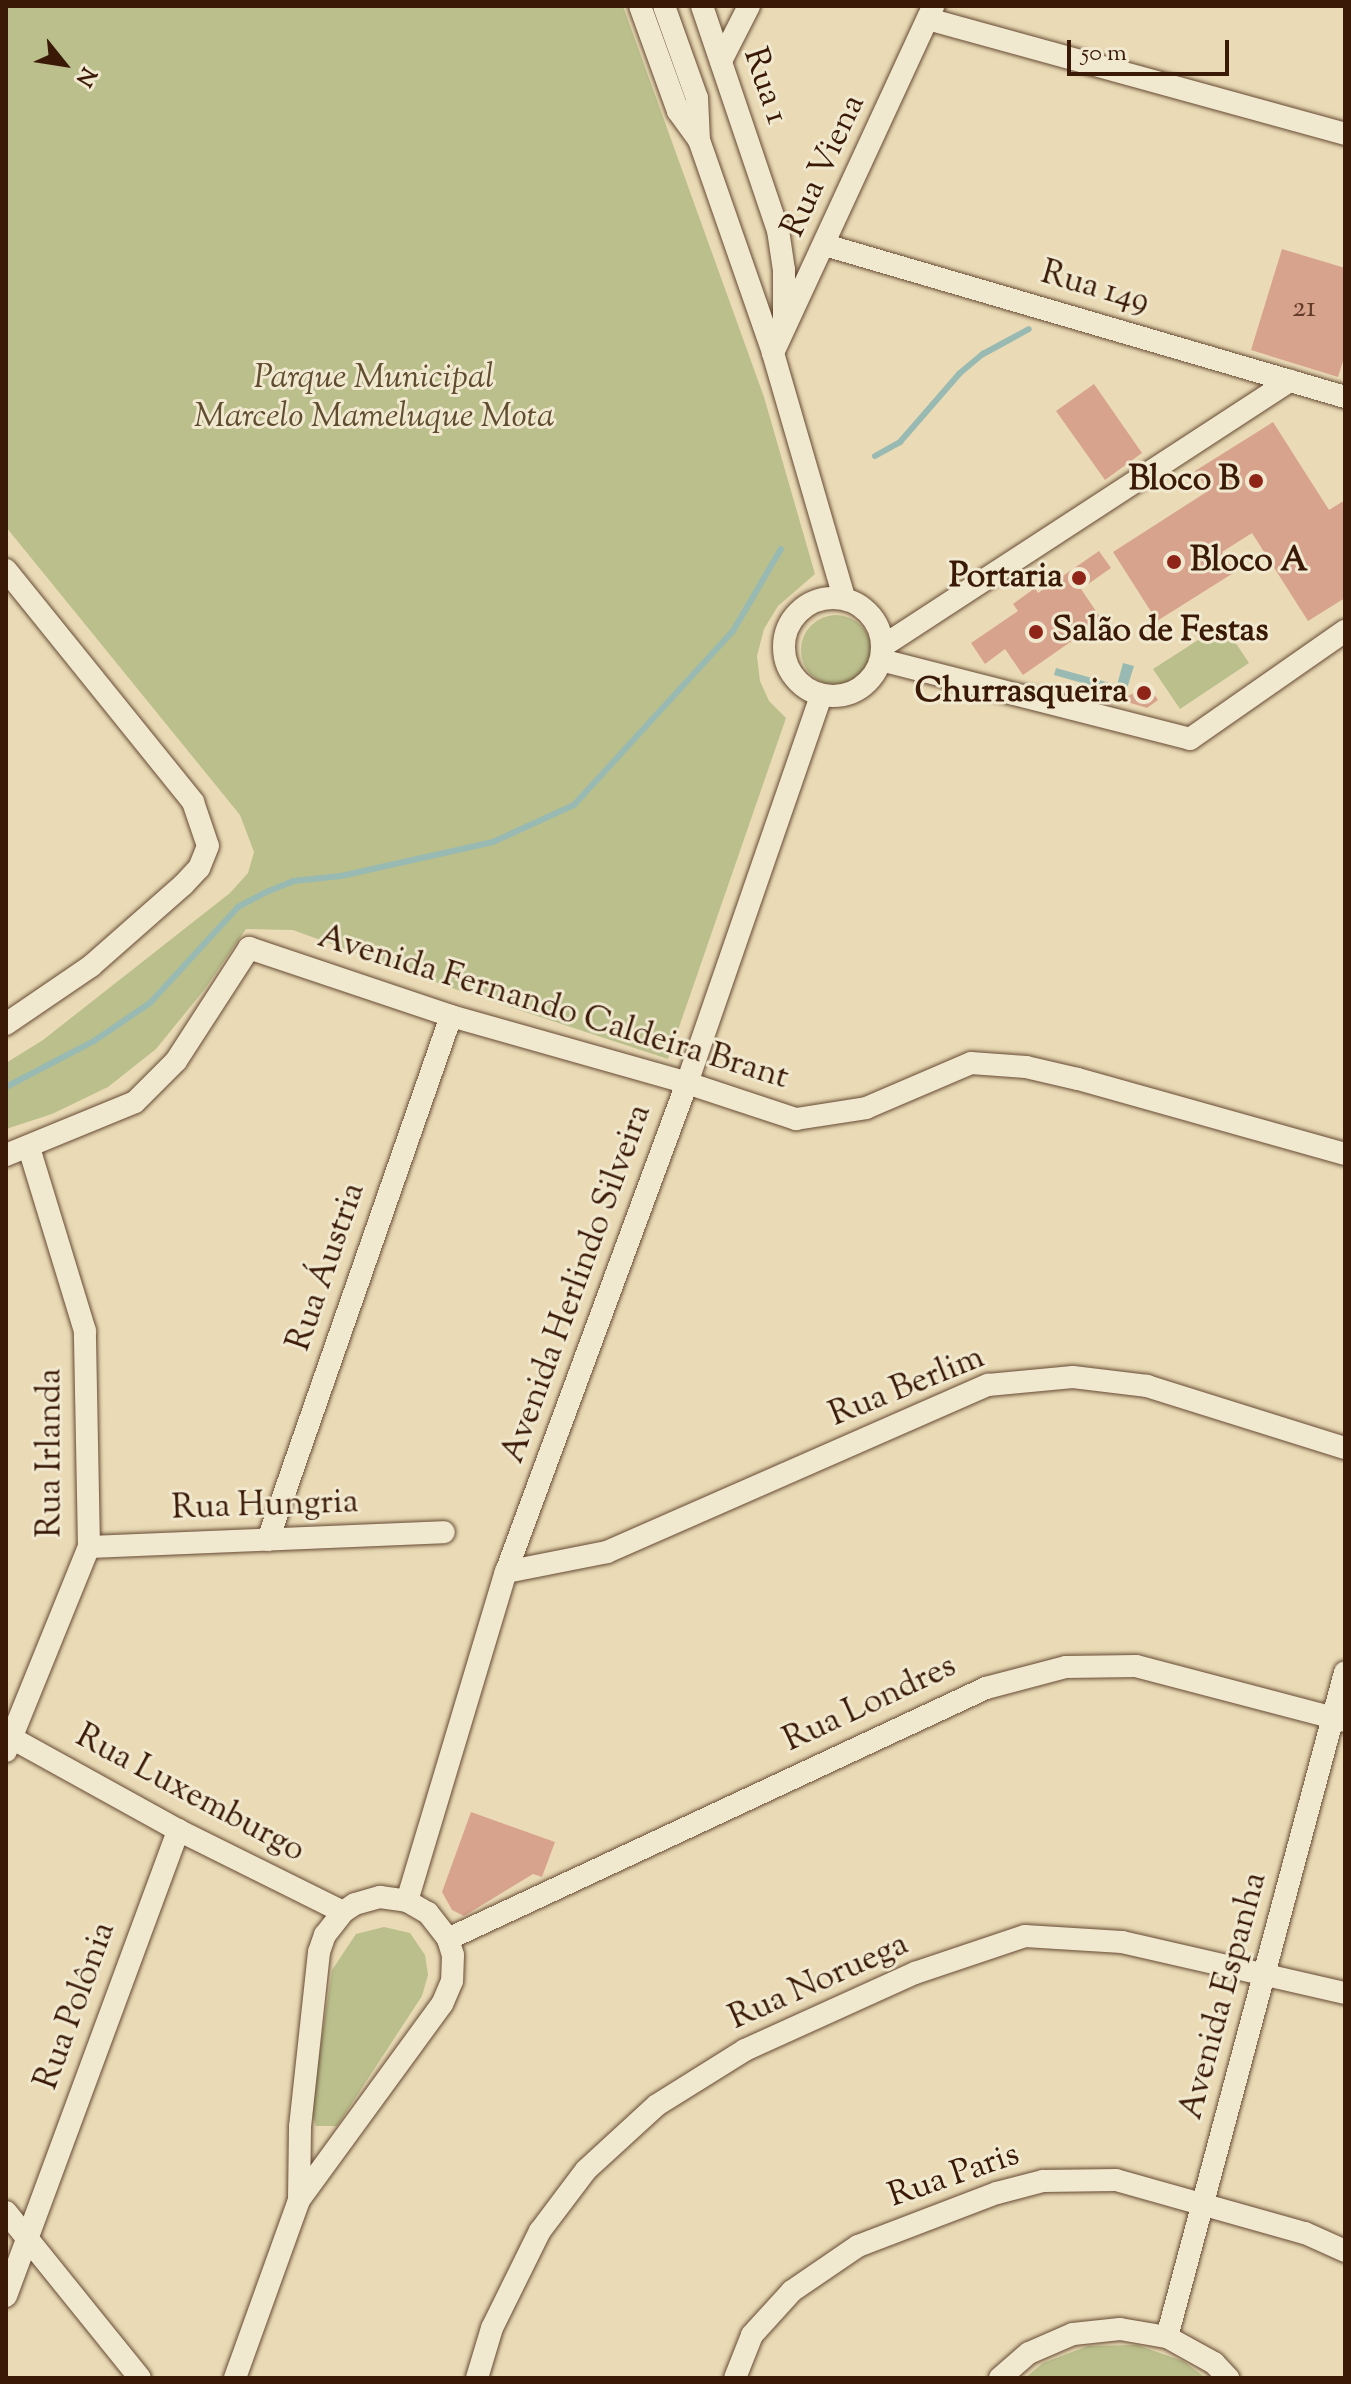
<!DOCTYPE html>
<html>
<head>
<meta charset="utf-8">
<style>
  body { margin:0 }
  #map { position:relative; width:1351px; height:2384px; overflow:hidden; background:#eadbb6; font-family:"Sorts Mill Goudy",serif }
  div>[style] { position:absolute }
  .green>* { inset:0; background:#babf8c }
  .round { border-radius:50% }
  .water>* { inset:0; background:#98bab2 }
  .stream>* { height:6px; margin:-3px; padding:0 3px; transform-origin:3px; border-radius:3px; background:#98bab2 }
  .building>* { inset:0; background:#d8a38d }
  .roads { filter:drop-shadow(0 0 2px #664a33) drop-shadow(0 0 2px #664a33) }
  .minor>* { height:22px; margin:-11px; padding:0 11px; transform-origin:11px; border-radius:11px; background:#f1e8d0 }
  .minor>.ring { margin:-11px; padding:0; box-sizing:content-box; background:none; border:22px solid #f1e8d0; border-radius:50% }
  .dots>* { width:22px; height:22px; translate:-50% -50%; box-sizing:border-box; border:4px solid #f1e8d0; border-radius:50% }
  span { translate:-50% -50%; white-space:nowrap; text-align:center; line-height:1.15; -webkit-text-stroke:6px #f1e8d0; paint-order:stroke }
  .number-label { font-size:30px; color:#623c28 }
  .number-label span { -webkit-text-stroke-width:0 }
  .street-label { font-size:34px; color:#3a1a07 }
  .park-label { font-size:34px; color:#604c2f; font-style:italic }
  .poi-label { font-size:34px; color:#3a1a07; font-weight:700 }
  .right { translate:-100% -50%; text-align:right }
  .left { translate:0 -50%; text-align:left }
  .frame { position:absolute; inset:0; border:8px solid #3a1a07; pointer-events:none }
  .north { position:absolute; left:24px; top:24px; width:80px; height:80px; -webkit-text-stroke:6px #f1e8d0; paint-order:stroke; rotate:120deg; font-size:22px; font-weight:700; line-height:32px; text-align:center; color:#3a1a07 }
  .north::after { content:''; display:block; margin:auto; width:28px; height:36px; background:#3a1a07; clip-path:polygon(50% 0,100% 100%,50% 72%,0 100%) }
  .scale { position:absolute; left:1067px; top:40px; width:162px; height:36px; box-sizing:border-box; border:4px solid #3a1a07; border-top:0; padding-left:10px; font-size:24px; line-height:28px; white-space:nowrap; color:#3a1a07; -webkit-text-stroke:6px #f1e8d0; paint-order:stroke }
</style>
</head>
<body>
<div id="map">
  <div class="green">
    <div style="clip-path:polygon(6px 6px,623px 6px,764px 397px,815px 574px,778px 606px,764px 629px,757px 656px,760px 681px,769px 701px,786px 718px,668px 1059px,452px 988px,293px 930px,246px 929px,204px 990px,156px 1049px,108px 1087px,52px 1114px,6px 1129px,6px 1063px,43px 1040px,230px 893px,248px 873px,254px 852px,240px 815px,6px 527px)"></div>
    <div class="round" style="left:801px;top:615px;width:70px;height:70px"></div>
    <div style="clip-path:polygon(1223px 624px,1249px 663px,1180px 709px,1153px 669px)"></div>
    <div style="clip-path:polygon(384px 1927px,410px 1933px,425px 1955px,428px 1975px,422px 1996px,337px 2126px,316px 2126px,311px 2111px,332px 1970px,356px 1934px)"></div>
    <div style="clip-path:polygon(1137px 2345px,1183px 2361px,1206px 2378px,1025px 2378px,1043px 2363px,1088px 2346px)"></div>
  </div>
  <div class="water">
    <div style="clip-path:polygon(1123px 663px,1134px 666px,1125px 695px,1054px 675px,1056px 668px,1117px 685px)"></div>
  </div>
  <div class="stream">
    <div style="left:875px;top:456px;width:29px;rotate:-29deg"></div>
    <div style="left:900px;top:442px;width:91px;rotate:-49deg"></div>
    <div style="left:960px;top:373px;width:30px;rotate:-40deg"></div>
    <div style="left:983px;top:354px;width:52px;rotate:-28.5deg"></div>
    <div style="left:6px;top:1087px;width:99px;rotate:-27.6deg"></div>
    <div style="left:94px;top:1041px;width:68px;rotate:-34.2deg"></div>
    <div style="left:150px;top:1003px;width:130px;rotate:-47.5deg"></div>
    <div style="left:238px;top:907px;width:30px;rotate:-28deg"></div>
    <div style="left:264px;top:893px;width:31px;rotate:-22deg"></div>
    <div style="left:293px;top:881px;width:48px;rotate:-5.9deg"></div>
    <div style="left:341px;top:876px;width:156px;rotate:-12.6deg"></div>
    <div style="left:493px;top:842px;width:89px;rotate:-24.6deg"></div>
    <div style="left:574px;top:805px;width:236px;rotate:-47.6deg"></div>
    <div style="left:733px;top:631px;width:95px;rotate:-59.7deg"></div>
  </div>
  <div class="building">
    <div style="clip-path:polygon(1282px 249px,1345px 268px,1345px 355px,1338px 377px,1251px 350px)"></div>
    <div style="clip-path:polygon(1094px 384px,1142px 453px,1105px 480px,1056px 411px)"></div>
    <div style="clip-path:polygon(1273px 422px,1329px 510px,1345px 500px,1345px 598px,1308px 621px,1252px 533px,1222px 552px,1235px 572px,1157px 621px,1113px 552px,1208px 491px,1195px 471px)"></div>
    <div style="clip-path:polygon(1099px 551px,1111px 568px,1081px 589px,1102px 620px,1023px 675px,1005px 649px,985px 664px,971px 643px,1018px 611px,1013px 604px,1035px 588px,1038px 593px)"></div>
    <div style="clip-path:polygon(1148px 685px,1158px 700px,1147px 708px,1121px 700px)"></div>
    <div style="clip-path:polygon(471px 1812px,555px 1842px,542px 1877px,533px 1874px,464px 1916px,452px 1910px,442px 1892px)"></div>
  </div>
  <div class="roads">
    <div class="minor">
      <div style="left:640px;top:6px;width:112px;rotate:70.1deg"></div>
      <div style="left:678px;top:111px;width:34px;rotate:54deg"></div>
      <div style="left:664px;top:6px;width:98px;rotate:70.3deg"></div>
      <div style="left:697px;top:98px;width:42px;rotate:87.3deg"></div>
      <div style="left:699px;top:140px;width:225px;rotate:70.8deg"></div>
      <div style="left:773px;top:353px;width:255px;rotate:73.8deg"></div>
      <div style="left:702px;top:6px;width:237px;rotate:71.3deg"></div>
      <div style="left:778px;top:230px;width:40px;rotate:81.5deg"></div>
      <div style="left:784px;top:270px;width:54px;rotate:90deg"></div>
      <div style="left:928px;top:19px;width:433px;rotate:15.4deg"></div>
      <div style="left:721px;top:61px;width:62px;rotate:-63deg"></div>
      <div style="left:825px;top:245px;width:542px;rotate:16.29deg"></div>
      <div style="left:773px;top:353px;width:382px;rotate:-65.2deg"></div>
      <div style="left:6px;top:570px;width:298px;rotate:51.1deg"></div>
      <div style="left:193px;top:802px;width:46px;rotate:71.2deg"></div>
      <div style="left:208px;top:846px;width:24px;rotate:112deg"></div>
      <div style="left:199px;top:868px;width:23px;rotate:133deg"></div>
      <div style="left:183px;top:885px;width:123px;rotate:138.6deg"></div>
      <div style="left:91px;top:966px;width:103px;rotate:145.7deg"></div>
      <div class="ring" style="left:784px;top:598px;width:76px;height:76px"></div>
      <div style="left:883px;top:646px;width:486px;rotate:-33.1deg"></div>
      <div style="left:881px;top:660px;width:319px;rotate:14.3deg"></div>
      <div style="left:1190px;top:739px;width:189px;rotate:-34.9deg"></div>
      <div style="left:6px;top:1155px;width:139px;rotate:-22.3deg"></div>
      <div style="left:135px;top:1102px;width:58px;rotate:-45deg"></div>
      <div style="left:176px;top:1061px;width:135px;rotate:-57.1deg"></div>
      <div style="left:249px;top:948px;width:213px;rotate:18.6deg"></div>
      <div style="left:451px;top:1016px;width:245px;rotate:15.8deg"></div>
      <div style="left:687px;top:1083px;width:115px;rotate:18.3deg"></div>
      <div style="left:796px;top:1119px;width:71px;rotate:-8.9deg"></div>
      <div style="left:866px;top:1108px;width:114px;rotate:-23.2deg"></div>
      <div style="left:971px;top:1063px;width:55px;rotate:4.2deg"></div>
      <div style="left:1026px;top:1067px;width:53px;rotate:13deg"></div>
      <div style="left:1078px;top:1079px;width:277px;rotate:15.7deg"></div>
      <div style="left:268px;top:1540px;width:555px;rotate:-70.75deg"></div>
      <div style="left:89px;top:1547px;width:355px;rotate:-2.4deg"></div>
      <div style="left:506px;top:1572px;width:103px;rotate:-11.2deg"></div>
      <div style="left:607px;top:1552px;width:416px;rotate:-23.7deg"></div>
      <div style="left:988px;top:1385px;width:85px;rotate:-5.4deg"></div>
      <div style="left:1073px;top:1377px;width:75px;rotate:6.9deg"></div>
      <div style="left:1147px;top:1386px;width:207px;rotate:17.4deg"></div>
      <div style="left:6px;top:1735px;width:196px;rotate:28.9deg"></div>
      <div style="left:178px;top:1830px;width:184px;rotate:26.4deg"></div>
      <div style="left:6px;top:1751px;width:220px;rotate:-67.9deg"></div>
      <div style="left:89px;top:1547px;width:216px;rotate:-91.1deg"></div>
      <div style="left:85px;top:1331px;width:191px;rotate:-107deg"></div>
      <div style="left:380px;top:1897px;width:27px;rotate:8deg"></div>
      <div style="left:407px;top:1901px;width:24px;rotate:30deg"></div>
      <div style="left:428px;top:1913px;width:33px;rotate:52deg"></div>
      <div style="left:448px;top:1939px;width:17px;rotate:73deg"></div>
      <div style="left:453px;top:1955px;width:26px;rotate:92deg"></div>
      <div style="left:452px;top:1981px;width:25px;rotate:113deg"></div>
      <div style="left:442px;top:2004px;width:243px;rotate:126.1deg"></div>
      <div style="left:299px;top:2200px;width:73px;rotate:-89.2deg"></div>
      <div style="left:300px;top:2127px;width:176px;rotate:-83.8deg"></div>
      <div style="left:319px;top:1952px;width:18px;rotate:-71deg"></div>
      <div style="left:325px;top:1935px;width:29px;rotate:-52deg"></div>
      <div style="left:343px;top:1912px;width:14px;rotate:-34deg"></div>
      <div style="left:355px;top:1904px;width:26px;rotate:-16deg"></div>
      <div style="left:407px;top:1901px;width:344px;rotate:-73.3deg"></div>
      <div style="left:506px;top:1572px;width:521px;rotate:-69.69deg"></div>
      <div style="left:687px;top:1083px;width:410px;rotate:-70.9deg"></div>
      <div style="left:448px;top:1939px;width:594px;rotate:-25.01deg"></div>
      <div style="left:986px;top:1688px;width:83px;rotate:-14.7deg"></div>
      <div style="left:1066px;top:1667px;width:70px;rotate:-0.8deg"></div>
      <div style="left:1136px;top:1666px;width:216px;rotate:14.7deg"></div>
      <div style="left:6px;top:2212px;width:213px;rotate:51.1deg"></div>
      <div style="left:6px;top:2296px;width:497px;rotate:-69.7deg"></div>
      <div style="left:1167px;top:2337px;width:688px;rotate:-75.01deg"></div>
      <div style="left:235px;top:2378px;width:189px;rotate:-70.2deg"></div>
      <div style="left:477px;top:2378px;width:52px;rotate:-73.3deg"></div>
      <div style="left:492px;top:2328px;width:108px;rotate:-63.7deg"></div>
      <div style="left:540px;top:2231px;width:76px;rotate:-53deg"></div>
      <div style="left:586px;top:2170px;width:96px;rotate:-42.5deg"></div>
      <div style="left:657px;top:2105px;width:104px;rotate:-32deg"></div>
      <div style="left:745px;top:2050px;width:187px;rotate:-24.4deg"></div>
      <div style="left:915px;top:1973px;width:116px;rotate:-18.6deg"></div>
      <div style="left:1025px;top:1936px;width:97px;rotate:3.5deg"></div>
      <div style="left:1122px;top:1942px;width:229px;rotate:12.9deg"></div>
      <div style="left:735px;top:2378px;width:46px;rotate:-68.4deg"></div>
      <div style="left:752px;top:2335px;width:59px;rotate:-47.7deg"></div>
      <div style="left:792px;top:2291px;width:80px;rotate:-34.3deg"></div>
      <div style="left:858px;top:2246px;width:149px;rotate:-20.9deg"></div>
      <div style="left:997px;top:2193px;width:48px;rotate:-14.6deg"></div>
      <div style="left:1043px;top:2181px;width:73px;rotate:-0.8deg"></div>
      <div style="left:1116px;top:2180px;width:196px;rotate:15.7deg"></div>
      <div style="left:1305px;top:2233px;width:44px;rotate:24.2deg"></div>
      <div style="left:1000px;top:2378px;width:38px;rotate:-41deg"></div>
      <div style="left:1029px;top:2353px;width:48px;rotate:-23.4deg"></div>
      <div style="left:1073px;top:2334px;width:47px;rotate:-6.1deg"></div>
      <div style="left:1120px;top:2329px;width:48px;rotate:9.7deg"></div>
      <div style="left:1167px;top:2337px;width:54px;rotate:29deg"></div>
      <div style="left:1214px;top:2363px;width:21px;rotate:47deg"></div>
    </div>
  </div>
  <div class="dots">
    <div style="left:1256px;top:481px;background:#8f2418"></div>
    <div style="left:1174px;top:562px;background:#8f2418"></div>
    <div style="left:1079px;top:578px;background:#8f2418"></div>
    <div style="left:1036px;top:632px;background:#8f2418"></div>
    <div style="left:1144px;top:693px;background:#8f2418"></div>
  </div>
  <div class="number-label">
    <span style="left:1304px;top:309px">21</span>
  </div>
  <div class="street-label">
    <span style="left:765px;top:86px;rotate:71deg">Rua 1</span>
    <span style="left:824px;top:166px;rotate:-65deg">Rua Viena</span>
    <span style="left:1095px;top:288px;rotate:16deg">Rua 149</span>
    <span style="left:553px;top:1008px;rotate:17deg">Avenida Fernando Caldeira Brant</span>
    <span style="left:327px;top:1267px;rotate:-71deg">Rua Áustria</span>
    <span style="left:577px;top:1284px;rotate:-70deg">Avenida Herlindo Silveira</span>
    <span style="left:907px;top:1387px;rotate:-22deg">Rua Berlim</span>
    <span style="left:51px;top:1453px;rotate:-90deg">Rua Irlanda</span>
    <span style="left:265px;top:1506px;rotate:-2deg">Rua Hungria</span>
    <span style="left:870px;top:1704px;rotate:-25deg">Rua Londres</span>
    <span style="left:190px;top:1794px;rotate:28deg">Rua Luxemburgo</span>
    <span style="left:819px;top:1982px;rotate:-24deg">Rua Noruega</span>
    <span style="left:1224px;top:1996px;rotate:-75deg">Avenida Espanha</span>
    <span style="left:76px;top:2006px;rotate:-70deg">Rua Polônia</span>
    <span style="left:954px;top:2176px;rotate:-19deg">Rua Paris</span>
  </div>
  <div class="park-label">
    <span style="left:374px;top:398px">Parque Municipal<br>Marcelo Mameluque Mota</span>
  </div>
  <div class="poi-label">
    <span class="right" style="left:1240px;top:481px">Bloco B</span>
    <span class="left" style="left:1190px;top:562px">Bloco A</span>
    <span class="right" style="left:1063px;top:578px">Portaria</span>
    <span class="left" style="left:1052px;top:632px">Salão de Festas</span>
    <span class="right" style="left:1128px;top:693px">Churrasqueira</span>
  </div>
  <div class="frame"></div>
  <div class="north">N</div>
  <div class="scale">50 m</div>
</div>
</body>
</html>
